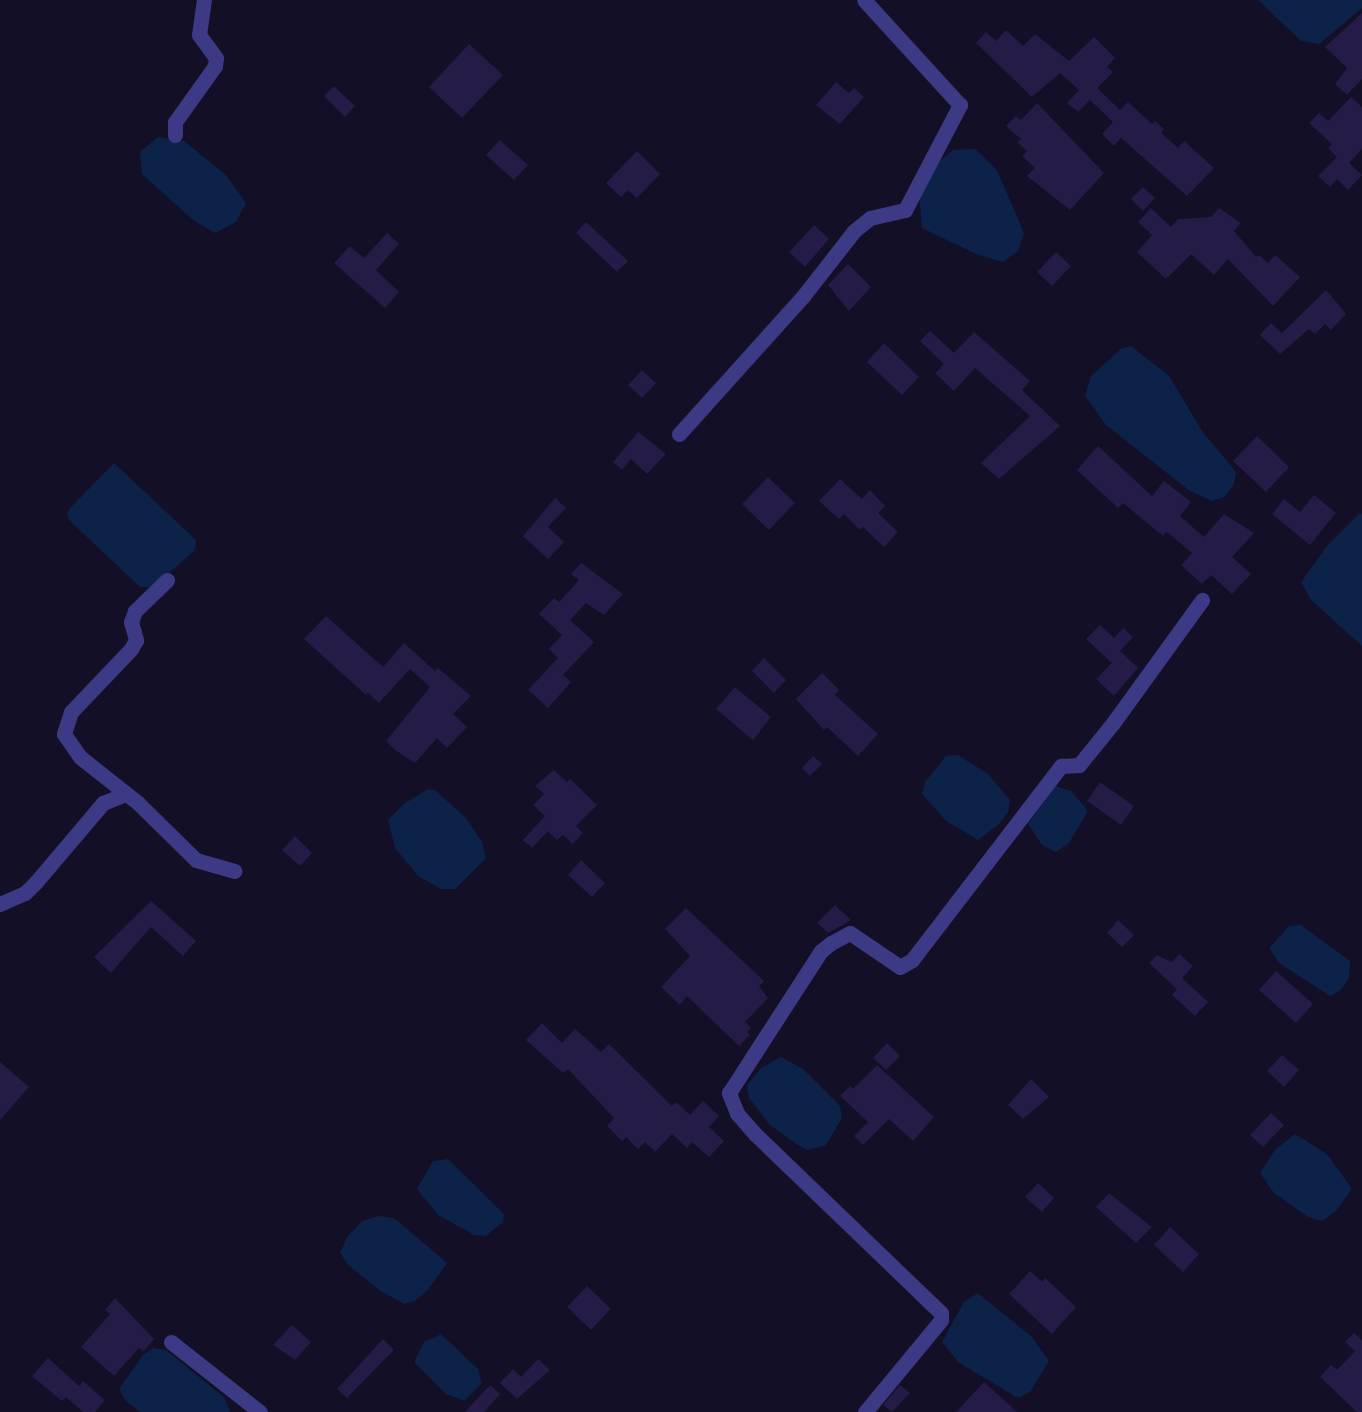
<!DOCTYPE html>
<html>
<head>
<meta charset="utf-8">
<style>
  body { margin:0 }
  #map { position:relative; width:1362px; height:1412px; overflow:hidden; background:#130f26; font-family:"Varela Round",sans-serif }
  div>[style] { position:absolute }
  .water>* { inset:0; background:#0c2248 }
  .building>* { inset:0; background:#241b47 }
  .minor>* { height:15px; margin:-7.5px; padding:0 7.5px; transform-origin:7.5px; border-radius:7.5px; background:#3d3a85 }
  span { translate:-50% -50%; white-space:nowrap; text-align:center; line-height:1.15; -webkit-text-stroke:4.5px #130f26; paint-order:stroke }
</style>
</head>
<body>
<div id="map">
  <div class="water">
    <div style="clip-path:polygon(1258px 0,1362px 0,1362px 8px,1319px 44px,1301px 41px)"></div>
    <div style="clip-path:polygon(158px 137px,184px 141px,225px 174px,246px 203px,236px 222px,215px 233px,193px 220px,142px 174px,140px 152px)"></div>
    <div style="clip-path:polygon(975px 149px,997px 170px,1024px 233px,1018px 251px,1003px 262px,976px 254px,922px 228px,919px 194px,932px 168px,953px 150px)"></div>
    <div style="clip-path:polygon(1131px 346px,1169px 376px,1202px 431px,1236px 472px,1234px 484px,1224px 497px,1212px 501px,1190px 491px,1106px 425px,1085px 396px,1091px 376px,1122px 348px)"></div>
    <div style="clip-path:polygon(114px 463px,196px 540px,195px 550px,153px 587px,140px 587px,69px 520px,67px 513px,73px 505px)"></div>
    <div style="clip-path:polygon(1360px 513px,1362px 514px,1362px 646px,1311px 600px,1301px 582px,1327px 546px)"></div>
    <div style="clip-path:polygon(958px 755px,988px 774px,1010px 800px,1008px 812px,999px 824px,978px 840px,946px 821px,922px 794px,925px 782px,946px 756px)"></div>
    <div style="clip-path:polygon(1055px 786px,1071px 791px,1088px 811px,1069px 843px,1056px 852px,1042px 845px,1028px 824px)"></div>
    <div style="clip-path:polygon(428px 789px,435px 790px,466px 818px,482px 842px,486px 858px,455px 889px,441px 889px,418px 876px,395px 848px,388px 820px,405px 803px)"></div>
    <div style="clip-path:polygon(1301px 925px,1350px 961px,1349px 978px,1341px 990px,1330px 996px,1279px 963px,1269px 948px,1289px 926px)"></div>
    <div style="clip-path:polygon(781px 1057px,803px 1069px,840px 1106px,842px 1118px,826px 1145px,808px 1150px,796px 1144px,770px 1125px,749px 1098px,747px 1085px,761px 1068px)"></div>
    <div style="clip-path:polygon(1295px 1134px,1327px 1154px,1352px 1189px,1336px 1211px,1322px 1221px,1308px 1217px,1274px 1193px,1260px 1173px,1275px 1150px)"></div>
    <div style="clip-path:polygon(448px 1159px,504px 1214px,503px 1222px,486px 1236px,474px 1235px,438px 1215px,417px 1189px,433px 1161px)"></div>
    <div style="clip-path:polygon(378px 1216px,394px 1218px,447px 1263px,428px 1290px,415px 1301px,404px 1304px,379px 1290px,348px 1265px,340px 1253px,347px 1237px,362px 1221px)"></div>
    <div style="clip-path:polygon(978px 1293px,1032px 1337px,1049px 1361px,1030px 1392px,1018px 1398px,958px 1362px,942px 1342px,964px 1302px)"></div>
    <div style="clip-path:polygon(441px 1334px,478px 1369px,482px 1383px,464px 1401px,446px 1394px,414px 1362px,424px 1342px)"></div>
    <div style="clip-path:polygon(153px 1348px,166px 1350px,224px 1397px,230px 1412px,140px 1412px,125px 1400px,119px 1389px,143px 1355px)"></div>
  </div>
  <div class="building">
    <div style="clip-path:polygon(1362px 13px,1362px 79px,1347px 95px,1335px 84px,1347px 68px,1325px 47px)"></div>
    <div style="clip-path:polygon(1006px 30px,1023px 46px,1035px 34px,1069px 61px,1094px 37px,1115px 58px,1107px 67px,1113px 72px,1097px 88px,1120px 110px,1128px 102px,1152px 124px,1155px 121px,1164px 129px,1161px 133px,1178px 148px,1184px 141px,1214px 168px,1187px 196px,1121px 138px,1114px 146px,1102px 134px,1113px 122px,1090px 100px,1078px 112px,1067px 103px,1079px 90px,1060px 73px,1032px 97px,976px 43px,986px 32px,996px 41px)"></div>
    <div style="clip-path:polygon(469px 44px,503px 75px,462px 118px,429px 87px)"></div>
    <div style="clip-path:polygon(836px 82px,849px 93px,854px 88px,864px 97px,840px 124px,816px 105px)"></div>
    <div style="clip-path:polygon(334px 86px,355px 106px,345px 117px,324px 96px)"></div>
    <div style="clip-path:polygon(1351px 97px,1362px 107px,1362px 149px,1349px 163px,1362px 175px,1348px 190px,1337px 179px,1330px 187px,1318px 176px,1337px 157px,1328px 148px,1332px 144px,1309px 123px,1319px 113px,1328px 121px)"></div>
    <div style="clip-path:polygon(1037px 103px,1104px 173px,1070px 210px,1027px 176px,1035px 168px,1022px 156px,1027px 151px,1017px 142px,1021px 139px,1006px 126px,1016px 116px,1021px 120px)"></div>
    <div style="clip-path:polygon(500px 140px,528px 165px,514px 180px,486px 155px)"></div>
    <div style="clip-path:polygon(637px 151px,660px 174px,637px 198px,628px 190px,621px 197px,606px 183px)"></div>
    <div style="clip-path:polygon(1143px 187px,1155px 198px,1143px 211px,1131px 199px)"></div>
    <div style="clip-path:polygon(1151px 208px,1171px 227px,1178px 219px,1211px 217px,1219px 208px,1241px 223px,1234px 231px,1256px 257px,1259px 255px,1268px 263px,1275px 255px,1300px 277px,1273px 306px,1228px 259px,1214px 275px,1191px 254px,1166px 279px,1137px 252px,1152px 235px,1138px 222px)"></div>
    <div style="clip-path:polygon(586px 222px,628px 261px,617px 272px,576px 233px)"></div>
    <div style="clip-path:polygon(814px 225px,829px 239px,805px 267px,789px 252px)"></div>
    <div style="clip-path:polygon(387px 233px,399px 244px,376px 270px,399px 292px,385px 308px,334px 263px,350px 246px,364px 258px)"></div>
    <div style="clip-path:polygon(1056px 252px,1071px 266px,1052px 286px,1037px 272px)"></div>
    <div style="clip-path:polygon(848px 264px,871px 287px,849px 311px,828px 285px)"></div>
    <div style="clip-path:polygon(1326px 290px,1346px 314px,1331px 330px,1325px 324px,1315px 334px,1309px 329px,1280px 354px,1260px 335px,1271px 323px,1282px 333px)"></div>
    <div style="clip-path:polygon(930px 331px,954px 353px,974px 332px,1030px 381px,1022px 390px,1060px 426px,999px 479px,981px 463px,1030px 416px,975px 368px,954px 391px,935px 373px,944px 364px,920px 341px)"></div>
    <div style="clip-path:polygon(884px 343px,919px 377px,902px 395px,867px 362px)"></div>
    <div style="clip-path:polygon(642px 370px,656px 383px,642px 398px,628px 385px)"></div>
    <div style="clip-path:polygon(638px 432px,666px 454px,647px 474px,631px 459px,622px 470px,613px 462px)"></div>
    <div style="clip-path:polygon(1257px 436px,1289px 467px,1266px 492px,1233px 461px)"></div>
    <div style="clip-path:polygon(1098px 446px,1152px 496px,1164px 481px,1191px 502px,1180px 516px,1204px 537px,1224px 514px,1254px 533px,1232px 557px,1251px 574px,1232px 594px,1211px 575px,1202px 584px,1181px 565px,1192px 553px,1167px 532px,1163px 536px,1123px 503px,1118px 508px,1077px 470px)"></div>
    <div style="clip-path:polygon(768px 477px,795px 503px,769px 530px,742px 504px)"></div>
    <div style="clip-path:polygon(840px 479px,862px 499px,870px 490px,885px 506px,878px 513px,898px 532px,884px 547px,863px 527px,860px 530px,844px 514px,839px 519px,819px 501px)"></div>
    <div style="clip-path:polygon(1314px 495px,1336px 513px,1310px 545px,1272px 514px,1284px 499px,1300px 512px)"></div>
    <div style="clip-path:polygon(555px 498px,566px 508px,548px 527px,564px 542px,548px 559px,523px 536px)"></div>
    <div style="clip-path:polygon(581px 563px,623px 594px,604px 615px,586px 603px,570px 620px,594px 642px,563px 675px,571px 682px,548px 708px,528px 690px,558px 658px,549px 649px,562px 635px,539px 614px,554px 598px,559px 602px,579px 580px,571px 574px)"></div>
    <div style="clip-path:polygon(326px 616px,383px 667px,404px 643px,435px 671px,438px 668px,471px 696px,453px 714px,467px 727px,447px 748px,437px 738px,415px 763px,395px 750px,386px 741px,430px 687px,410px 669px,379px 703px,368px 693px,366px 695px,304px 639px)"></div>
    <div style="clip-path:polygon(1100px 625px,1114px 638px,1123px 628px,1133px 637px,1120px 651px,1138px 668px,1114px 696px,1096px 679px,1112px 663px,1086px 639px)"></div>
    <div style="clip-path:polygon(764px 658px,786px 680px,774px 693px,752px 671px)"></div>
    <div style="clip-path:polygon(822px 673px,839px 690px,835px 695px,878px 734px,858px 756px,827px 727px,824px 730px,796px 699px)"></div>
    <div style="clip-path:polygon(735px 687px,771px 717px,753px 740px,716px 709px)"></div>
    <div style="clip-path:polygon(813px 756px,822px 764px,810px 776px,802px 768px)"></div>
    <div style="clip-path:polygon(554px 770px,567px 782px,570px 779px,597px 805px,576px 826px,583px 833px,573px 844px,563px 835px,557px 840px,548px 831px,532px 848px,523px 840px,545px 816px,533px 805px,544px 794px,535px 786px)"></div>
    <div style="clip-path:polygon(1100px 782px,1134px 806px,1121px 825px,1087px 801px)"></div>
    <div style="clip-path:polygon(295px 836px,312px 853px,300px 866px,282px 850px)"></div>
    <div style="clip-path:polygon(581px 860px,605px 883px,592px 897px,568px 875px)"></div>
    <div style="clip-path:polygon(151px 901px,196px 941px,183px 956px,151px 927px,111px 973px,94px 957px)"></div>
    <div style="clip-path:polygon(835px 905px,851px 920px,828px 933px,817px 923px)"></div>
    <div style="clip-path:polygon(686px 908px,764px 981px,759px 986px,768px 998px,745px 1022px,751px 1028px,747px 1032px,750px 1035px,739px 1046px,687px 996px,680px 1005px,661px 987px,690px 956px,665px 929px)"></div>
    <div style="clip-path:polygon(1118px 920px,1134px 935px,1122px 947px,1107px 933px)"></div>
    <div style="clip-path:polygon(1179px 954px,1193px 966px,1182px 978px,1208px 1002px,1195px 1016px,1172px 995px,1177px 989px,1149px 963px,1157px 955px,1172px 962px)"></div>
    <div style="clip-path:polygon(1276px 971px,1313px 1004px,1296px 1023px,1259px 990px)"></div>
    <div style="clip-path:polygon(542px 1023px,562px 1043px,575px 1029px,601px 1052px,609px 1044px,672px 1106px,676px 1102px,690px 1115px,703px 1101px,719px 1116px,709px 1127px,724px 1141px,709px 1157px,692px 1142px,687px 1148px,672px 1134px,655px 1152px,645px 1142px,638px 1149px,626px 1137px,622px 1141px,607px 1126px,614px 1118px,568px 1069px,563px 1073px,526px 1040px)"></div>
    <div style="clip-path:polygon(887px 1043px,900px 1056px,886px 1070px,873px 1058px)"></div>
    <div style="clip-path:polygon(1282px 1055px,1299px 1070px,1284px 1087px,1267px 1071px)"></div>
    <div style="clip-path:polygon(0 1062px,29px 1087px,0 1120px)"></div>
    <div style="clip-path:polygon(877px 1065px,934px 1117px,913px 1141px,889px 1119px,863px 1145px,854px 1136px,868px 1122px,840px 1096px,850px 1086px,853px 1089px)"></div>
    <div style="clip-path:polygon(1031px 1079px,1049px 1097px,1023px 1119px,1008px 1105px)"></div>
    <div style="clip-path:polygon(1271px 1113px,1284px 1125px,1263px 1147px,1250px 1135px)"></div>
    <div style="clip-path:polygon(1038px 1183px,1054px 1198px,1042px 1212px,1025px 1197px)"></div>
    <div style="clip-path:polygon(1109px 1193px,1152px 1227px,1136px 1243px,1096px 1207px)"></div>
    <div style="clip-path:polygon(1170px 1227px,1199px 1254px,1183px 1272px,1154px 1245px)"></div>
    <div style="clip-path:polygon(1030px 1271px,1042px 1282px,1045px 1278px,1076px 1307px,1052px 1334px,1009px 1294px)"></div>
    <div style="clip-path:polygon(587px 1286px,611px 1309px,591px 1330px,567px 1307px)"></div>
    <div style="clip-path:polygon(115px 1298px,154px 1339px,143px 1352px,139px 1348px,114px 1376px,81px 1347px,110px 1314px,105px 1310px)"></div>
    <div style="clip-path:polygon(292px 1325px,311px 1342px,295px 1360px,273px 1345px)"></div>
    <div style="clip-path:polygon(1354px 1333px,1362px 1340px,1362px 1412px,1357px 1412px,1320px 1377px,1331px 1365px,1337px 1370px,1355px 1351px,1345px 1342px)"></div>
    <div style="clip-path:polygon(383px 1339px,394px 1350px,347px 1398px,337px 1389px)"></div>
    <div style="clip-path:polygon(48px 1358px,79px 1386px,83px 1381px,105px 1400px,95px 1412px,83px 1412px,66px 1397px,62px 1401px,32px 1376px)"></div>
    <div style="clip-path:polygon(538px 1359px,550px 1370px,517px 1399px,500px 1383px,513px 1369px,521px 1377px)"></div>
    <div style="clip-path:polygon(984px 1382px,1017px 1412px,956px 1412px)"></div>
    <div style="clip-path:polygon(490px 1385px,500px 1394px,484px 1412px,465px 1412px)"></div>
    <div style="clip-path:polygon(900px 1385px,910px 1393px,892px 1412px,883px 1405px)"></div>
  </div>
  <div class="minor">
    <div style="left:175px;top:135px;width:13px;rotate:-90deg"></div>
    <div style="left:175px;top:122px;width:69px;rotate:-54.5deg"></div>
    <div style="left:215px;top:66px;width:8px;rotate:-83deg"></div>
    <div style="left:216px;top:58px;width:29px;rotate:-126deg"></div>
    <div style="left:199px;top:35px;width:35px;rotate:-82deg"></div>
    <div style="left:679px;top:434px;width:187px;rotate:-48deg"></div>
    <div style="left:804px;top:295px;width:81px;rotate:-52deg"></div>
    <div style="left:854px;top:231px;width:21px;rotate:-39deg"></div>
    <div style="left:870px;top:218px;width:36px;rotate:-13deg"></div>
    <div style="left:905px;top:210px;width:119px;rotate:-62.4deg"></div>
    <div style="left:960px;top:105px;width:142px;rotate:-132.4deg"></div>
    <div style="left:167px;top:580px;width:45px;rotate:135.9deg"></div>
    <div style="left:135px;top:611px;width:12px;rotate:110deg"></div>
    <div style="left:131px;top:622px;width:19px;rotate:74deg"></div>
    <div style="left:136px;top:640px;width:10px;rotate:119deg"></div>
    <div style="left:131px;top:649px;width:87px;rotate:133.6deg"></div>
    <div style="left:71px;top:712px;width:23px;rotate:108deg"></div>
    <div style="left:64px;top:734px;width:28px;rotate:55deg"></div>
    <div style="left:80px;top:757px;width:74px;rotate:38.4deg"></div>
    <div style="left:138px;top:803px;width:81px;rotate:44.5deg"></div>
    <div style="left:196px;top:860px;width:40px;rotate:16deg"></div>
    <div style="left:0;top:904px;width:27px;rotate:-24deg"></div>
    <div style="left:25px;top:893px;width:16px;rotate:-45deg"></div>
    <div style="left:36px;top:882px;width:104px;rotate:-49.7deg"></div>
    <div style="left:103px;top:803px;width:24px;rotate:-22deg"></div>
    <div style="left:171px;top:1342px;width:113px;rotate:38.2deg"></div>
    <div style="left:865px;top:1412px;width:119px;rotate:-50.4deg"></div>
    <div style="left:941px;top:1320px;width:7px;rotate:-90deg"></div>
    <div style="left:941px;top:1313px;width:258px;rotate:-136.1deg"></div>
    <div style="left:755px;top:1134px;width:28px;rotate:-131deg"></div>
    <div style="left:737px;top:1113px;width:22px;rotate:-112deg"></div>
    <div style="left:729px;top:1093px;width:169px;rotate:-57.1deg"></div>
    <div style="left:821px;top:951px;width:13px;rotate:-39deg"></div>
    <div style="left:831px;top:943px;width:21px;rotate:-28deg"></div>
    <div style="left:850px;top:933px;width:60px;rotate:34.2deg"></div>
    <div style="left:900px;top:967px;width:14px;rotate:-30deg"></div>
    <div style="left:912px;top:960px;width:245px;rotate:-52.5deg"></div>
    <div style="left:1061px;top:766px;width:18px;rotate:-3deg"></div>
    <div style="left:1079px;top:765px;width:54px;rotate:-51deg"></div>
    <div style="left:1113px;top:723px;width:152px;rotate:-54.1deg"></div>
  </div>
</div>
</body>
</html>
